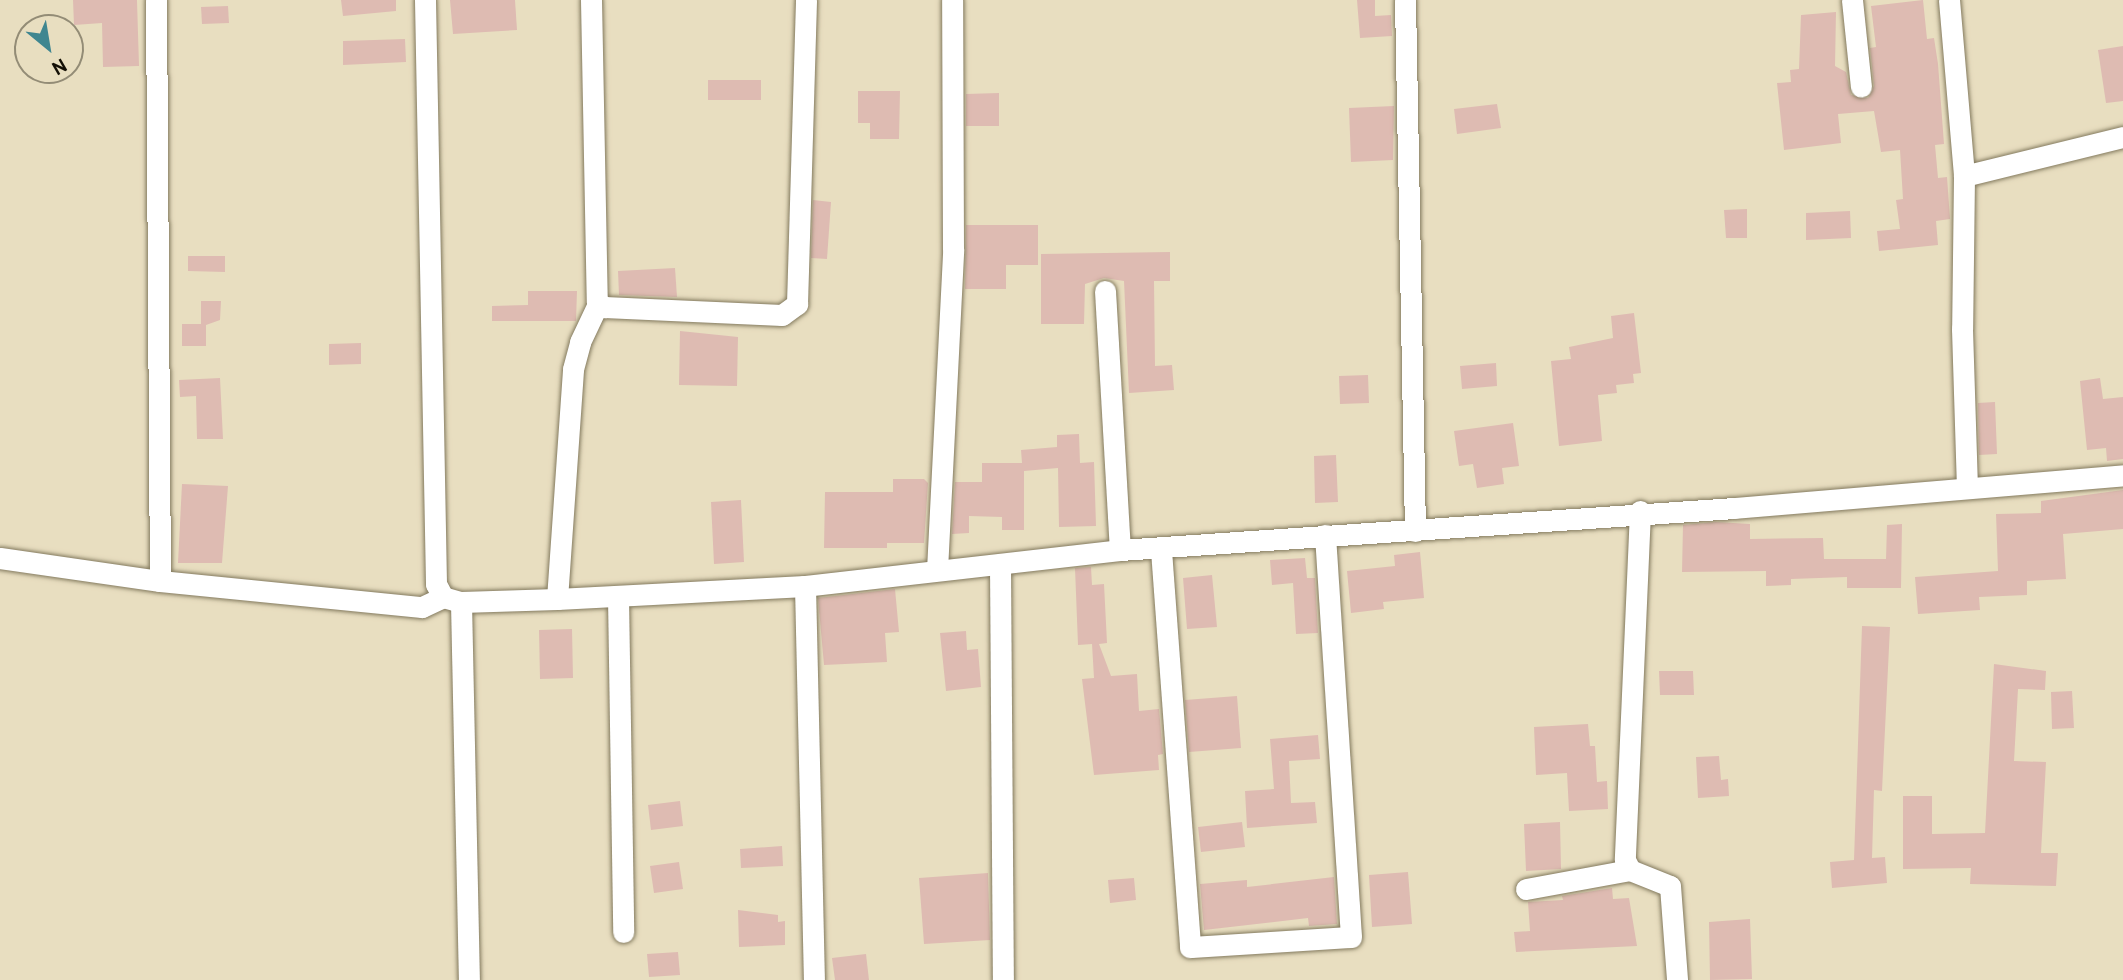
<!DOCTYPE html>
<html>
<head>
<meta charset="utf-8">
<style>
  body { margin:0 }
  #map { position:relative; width:2123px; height:980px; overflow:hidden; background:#e8dec0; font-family:Overpass,sans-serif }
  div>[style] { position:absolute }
  .building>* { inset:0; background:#debbb2 }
  .roads { filter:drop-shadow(0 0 2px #837a5e) drop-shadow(0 0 2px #837a5e) }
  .minor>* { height:21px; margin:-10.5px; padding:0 10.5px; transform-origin:10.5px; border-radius:10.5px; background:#fff }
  span { translate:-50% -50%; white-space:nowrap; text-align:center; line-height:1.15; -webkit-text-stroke:6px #e8dec0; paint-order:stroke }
  .north { position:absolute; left:14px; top:14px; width:70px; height:70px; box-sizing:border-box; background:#e8dec0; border:2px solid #938c76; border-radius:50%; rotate:150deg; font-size:19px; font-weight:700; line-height:28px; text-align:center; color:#141006 }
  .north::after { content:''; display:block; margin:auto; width:24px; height:32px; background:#3f8690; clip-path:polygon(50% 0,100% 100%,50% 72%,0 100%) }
</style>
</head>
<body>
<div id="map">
  <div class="building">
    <div style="clip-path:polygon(73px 0,137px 0,139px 66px,103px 67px,102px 23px,74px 25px)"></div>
    <div style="clip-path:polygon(341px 0,396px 0,396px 11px,343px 16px)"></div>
    <div style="clip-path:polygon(450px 0,515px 0,517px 30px,453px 34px)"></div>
    <div style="clip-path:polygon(1357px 0,1375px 0,1375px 16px,1391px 15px,1392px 36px,1360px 38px)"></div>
    <div style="clip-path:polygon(1923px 0,1927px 39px,1934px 38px,1938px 64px,1944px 144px,1935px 145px,1938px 178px,1947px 177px,1950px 219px,1936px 221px,1938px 245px,1879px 251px,1877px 231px,1900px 229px,1896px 200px,1903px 199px,1900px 150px,1881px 152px,1874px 111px,1838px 114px,1841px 143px,1784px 150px,1777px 83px,1791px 82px,1790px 70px,1799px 69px,1801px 15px,1836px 12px,1835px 66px,1846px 72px,1851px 95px,1868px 98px,1874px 86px,1870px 48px,1876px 47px,1871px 6px)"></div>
    <div style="clip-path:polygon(228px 6px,229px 23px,202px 24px,201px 7px)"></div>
    <div style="clip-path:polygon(405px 39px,406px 62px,343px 65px,343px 41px)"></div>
    <div style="clip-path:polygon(2123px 46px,2123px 101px,2106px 103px,2098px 50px)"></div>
    <div style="clip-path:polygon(708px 80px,761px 80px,761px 100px,708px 100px)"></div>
    <div style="clip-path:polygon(858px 91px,900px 91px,899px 139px,870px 139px,870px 123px,858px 123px)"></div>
    <div style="clip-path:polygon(999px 93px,999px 126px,966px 126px,966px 94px)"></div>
    <div style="clip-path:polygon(1497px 104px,1501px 128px,1457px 134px,1454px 109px)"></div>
    <div style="clip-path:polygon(1394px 106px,1393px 160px,1351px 162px,1349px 108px)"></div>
    <div style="clip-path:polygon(813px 200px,831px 202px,827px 259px,811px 258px)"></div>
    <div style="clip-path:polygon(1747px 209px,1747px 238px,1726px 238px,1724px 210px)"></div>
    <div style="clip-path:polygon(1850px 211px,1851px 238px,1806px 240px,1806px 213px)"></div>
    <div style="clip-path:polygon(966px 225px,1038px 225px,1038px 265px,1006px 265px,1006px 289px,965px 289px)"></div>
    <div style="clip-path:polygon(1170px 252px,1170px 281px,1154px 281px,1155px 366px,1172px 365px,1174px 390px,1129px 393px,1124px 281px,1104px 278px,1085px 284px,1084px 324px,1041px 324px,1041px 254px)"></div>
    <div style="clip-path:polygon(188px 256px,225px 256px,225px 272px,188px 271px)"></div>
    <div style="clip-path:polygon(675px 268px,677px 297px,619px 295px,618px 271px)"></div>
    <div style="clip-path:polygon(528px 291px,577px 291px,576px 321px,492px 321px,492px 306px,528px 305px)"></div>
    <div style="clip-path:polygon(201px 301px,221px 301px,220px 320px,206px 325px,206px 346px,182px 346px,182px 324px,201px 324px)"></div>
    <div style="clip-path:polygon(1634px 313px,1641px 373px,1633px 374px,1634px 383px,1616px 385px,1617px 393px,1598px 395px,1602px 441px,1559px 446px,1551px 361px,1571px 359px,1569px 347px,1613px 338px,1611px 316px)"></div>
    <div style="clip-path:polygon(680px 331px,738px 337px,737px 386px,679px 385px)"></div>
    <div style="clip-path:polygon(361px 343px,361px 364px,329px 365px,329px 344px)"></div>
    <div style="clip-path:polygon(1496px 363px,1497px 386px,1462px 389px,1460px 366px)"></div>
    <div style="clip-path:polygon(1368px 375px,1369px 403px,1340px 404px,1339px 376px)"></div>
    <div style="clip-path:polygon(220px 378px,223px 439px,197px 439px,196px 396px,180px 397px,179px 380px)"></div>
    <div style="clip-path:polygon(2100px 378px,2103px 399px,2123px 397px,2123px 459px,2107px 461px,2106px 448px,2087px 450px,2080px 381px)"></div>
    <div style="clip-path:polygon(1995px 402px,1997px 454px,1979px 455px,1978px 403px)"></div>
    <div style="clip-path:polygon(1513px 423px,1519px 466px,1502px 468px,1504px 484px,1477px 488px,1473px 464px,1459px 466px,1454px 431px)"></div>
    <div style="clip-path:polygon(1079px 434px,1080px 463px,1094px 462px,1096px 526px,1059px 527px,1058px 468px,1024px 471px,1024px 530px,1002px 530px,1002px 517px,969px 516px,969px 533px,952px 534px,955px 482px,982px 482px,982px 463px,1022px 463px,1021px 450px,1057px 447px,1057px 435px)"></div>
    <div style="clip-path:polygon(1336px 455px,1338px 502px,1315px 503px,1314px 456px)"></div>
    <div style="clip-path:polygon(893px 479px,924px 479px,928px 483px,924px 543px,887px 543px,887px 548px,824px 548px,825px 492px,893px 492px)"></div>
    <div style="clip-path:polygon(182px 484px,228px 486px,222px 563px,178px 563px)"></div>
    <div style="clip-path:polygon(2123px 490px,2123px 529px,2063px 534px,2066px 579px,2027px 581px,2027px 595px,1979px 597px,1980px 610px,1918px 614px,1915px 577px,1998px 571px,1996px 514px,2041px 513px,2041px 501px)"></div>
    <div style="clip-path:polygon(741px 500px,744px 562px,714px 564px,711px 502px)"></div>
    <div style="clip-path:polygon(1716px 522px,1750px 524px,1750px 539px,1823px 538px,1824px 559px,1886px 559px,1887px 525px,1902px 524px,1901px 588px,1847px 588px,1847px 577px,1791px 579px,1791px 585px,1766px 586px,1766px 571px,1682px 572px,1683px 525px)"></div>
    <div style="clip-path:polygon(1420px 552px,1424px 598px,1383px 602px,1384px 609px,1351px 613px,1347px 571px,1395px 566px,1394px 555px)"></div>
    <div style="clip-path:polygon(1305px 558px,1307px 578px,1315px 578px,1318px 633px,1296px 634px,1293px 583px,1272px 585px,1270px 560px)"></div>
    <div style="clip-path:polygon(1091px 567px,1092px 585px,1104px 584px,1107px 643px,1099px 644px,1111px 676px,1137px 674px,1139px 711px,1159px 709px,1163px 754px,1158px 755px,1159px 770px,1094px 775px,1082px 679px,1094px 678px,1092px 644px,1078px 645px,1075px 568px)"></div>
    <div style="clip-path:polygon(1212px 575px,1217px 627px,1187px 629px,1183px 578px)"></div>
    <div style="clip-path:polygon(895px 589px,899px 632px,885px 633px,887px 662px,824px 665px,818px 598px)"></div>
    <div style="clip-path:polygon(1862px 626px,1890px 627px,1882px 791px,1874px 790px,1872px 858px,1885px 857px,1887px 883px,1832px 888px,1830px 862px,1854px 860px)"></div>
    <div style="clip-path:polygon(572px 629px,573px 678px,540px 679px,539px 630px)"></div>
    <div style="clip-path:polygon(966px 631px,967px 650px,978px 649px,981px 687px,946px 691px,940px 633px)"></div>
    <div style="clip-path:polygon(1994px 664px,2046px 671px,2045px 690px,2018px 689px,2014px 761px,2046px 762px,2041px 853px,2058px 853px,2056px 886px,1970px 884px,1971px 868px,1903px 869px,1903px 796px,1932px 796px,1932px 834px,1985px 833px)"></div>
    <div style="clip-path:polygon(1659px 671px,1693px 671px,1694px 695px,1660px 695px)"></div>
    <div style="clip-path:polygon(2072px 691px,2074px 728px,2052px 729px,2051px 692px)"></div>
    <div style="clip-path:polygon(1237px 696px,1241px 748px,1189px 752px,1185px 700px)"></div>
    <div style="clip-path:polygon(1588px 724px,1590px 746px,1595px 746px,1597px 782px,1607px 781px,1608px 809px,1569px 811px,1567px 773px,1536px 775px,1534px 727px)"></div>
    <div style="clip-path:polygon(1318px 735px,1320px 759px,1289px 761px,1291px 803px,1315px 802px,1317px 823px,1247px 828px,1245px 791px,1274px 789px,1270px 739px)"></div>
    <div style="clip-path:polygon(1719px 756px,1721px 780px,1728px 779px,1729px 796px,1698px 798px,1696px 757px)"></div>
    <div style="clip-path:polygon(680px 801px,683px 826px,651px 830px,648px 805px)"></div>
    <div style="clip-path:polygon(1242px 822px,1245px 847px,1201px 852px,1198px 827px)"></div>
    <div style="clip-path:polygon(1560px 822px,1561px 869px,1526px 871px,1524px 824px)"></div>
    <div style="clip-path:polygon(782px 846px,783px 866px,741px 868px,740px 849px)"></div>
    <div style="clip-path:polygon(679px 862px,683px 889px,654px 893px,650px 866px)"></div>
    <div style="clip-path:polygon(1408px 872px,1412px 924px,1372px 927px,1369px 875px)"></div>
    <div style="clip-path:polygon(988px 873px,990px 940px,924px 944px,919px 878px)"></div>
    <div style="clip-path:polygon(1334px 877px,1337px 924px,1309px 926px,1308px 918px,1204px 930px,1200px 884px,1247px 880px,1247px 887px)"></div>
    <div style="clip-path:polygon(1134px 878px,1136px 900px,1110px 903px,1108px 880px)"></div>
    <div style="clip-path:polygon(1612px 888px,1613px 899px,1629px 898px,1637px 946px,1516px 952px,1514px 932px,1530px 931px,1528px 902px,1563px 900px,1562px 896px)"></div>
    <div style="clip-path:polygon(738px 910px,778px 915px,778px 922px,785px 921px,785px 945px,739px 947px)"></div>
    <div style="clip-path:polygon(1750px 919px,1752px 979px,1710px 980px,1709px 922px)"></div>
    <div style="clip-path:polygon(678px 952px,680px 975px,649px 977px,647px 954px)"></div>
    <div style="clip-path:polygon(866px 954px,869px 980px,835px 980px,832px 958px)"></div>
  </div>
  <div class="roads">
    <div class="minor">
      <div style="left:156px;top:0;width:581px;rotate:89.61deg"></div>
      <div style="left:425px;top:0;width:584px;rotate:88.92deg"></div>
      <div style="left:436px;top:584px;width:15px;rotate:62deg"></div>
      <div style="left:443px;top:597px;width:19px;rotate:16deg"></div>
      <div style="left:461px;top:602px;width:96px;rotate:-1.8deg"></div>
      <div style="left:557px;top:599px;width:248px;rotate:-3deg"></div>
      <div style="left:805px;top:586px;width:317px;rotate:-6.5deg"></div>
      <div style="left:1120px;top:550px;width:615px;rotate:-3.91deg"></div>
      <div style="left:1734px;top:508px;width:390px;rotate:-4.8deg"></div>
      <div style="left:591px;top:0;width:302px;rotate:88.9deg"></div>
      <div style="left:597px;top:302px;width:9px;rotate:36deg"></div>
      <div style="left:604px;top:307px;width:178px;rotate:2.6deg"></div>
      <div style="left:782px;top:315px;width:19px;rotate:-36deg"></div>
      <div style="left:797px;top:304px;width:304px;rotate:-88.3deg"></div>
      <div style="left:1405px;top:0;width:531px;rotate:88.92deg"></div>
      <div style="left:1852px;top:0;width:87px;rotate:84.1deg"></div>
      <div style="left:1949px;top:0;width:177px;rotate:85.1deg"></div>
      <div style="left:1964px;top:176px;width:153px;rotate:90.7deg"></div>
      <div style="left:1962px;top:329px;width:156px;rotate:88.2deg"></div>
      <div style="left:1964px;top:176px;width:164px;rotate:-13.8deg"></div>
      <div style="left:1105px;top:291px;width:259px;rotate:86.7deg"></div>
      <div style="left:1640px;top:511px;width:349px;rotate:92.5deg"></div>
      <div style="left:1625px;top:860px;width:11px;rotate:63deg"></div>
      <div style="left:1630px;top:870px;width:43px;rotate:21.8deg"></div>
      <div style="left:1670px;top:886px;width:94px;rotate:85.7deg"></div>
      <div style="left:1161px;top:550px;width:398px;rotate:85.8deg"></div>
      <div style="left:1190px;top:947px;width:161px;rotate:-3.6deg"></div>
      <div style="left:1351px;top:937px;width:403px;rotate:-93.7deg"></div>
      <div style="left:0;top:558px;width:162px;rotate:8.2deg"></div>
      <div style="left:160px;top:581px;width:263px;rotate:5.7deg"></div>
      <div style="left:422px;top:607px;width:23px;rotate:-25deg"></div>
      <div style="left:1000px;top:565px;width:415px;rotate:89.6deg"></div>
      <div style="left:937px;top:570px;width:321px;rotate:-87.1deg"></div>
      <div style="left:953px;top:249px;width:249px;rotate:-90.2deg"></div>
      <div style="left:805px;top:586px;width:394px;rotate:88.7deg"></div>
      <div style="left:618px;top:597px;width:335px;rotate:89.1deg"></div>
      <div style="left:557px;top:599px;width:231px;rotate:-86deg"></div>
      <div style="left:573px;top:369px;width:28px;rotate:-75deg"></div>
      <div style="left:580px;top:342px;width:42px;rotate:-64.7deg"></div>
      <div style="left:461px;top:602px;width:378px;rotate:88.8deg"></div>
      <div style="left:1526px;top:889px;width:106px;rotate:-10.4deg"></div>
    </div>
  </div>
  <div class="north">N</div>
</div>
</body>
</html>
